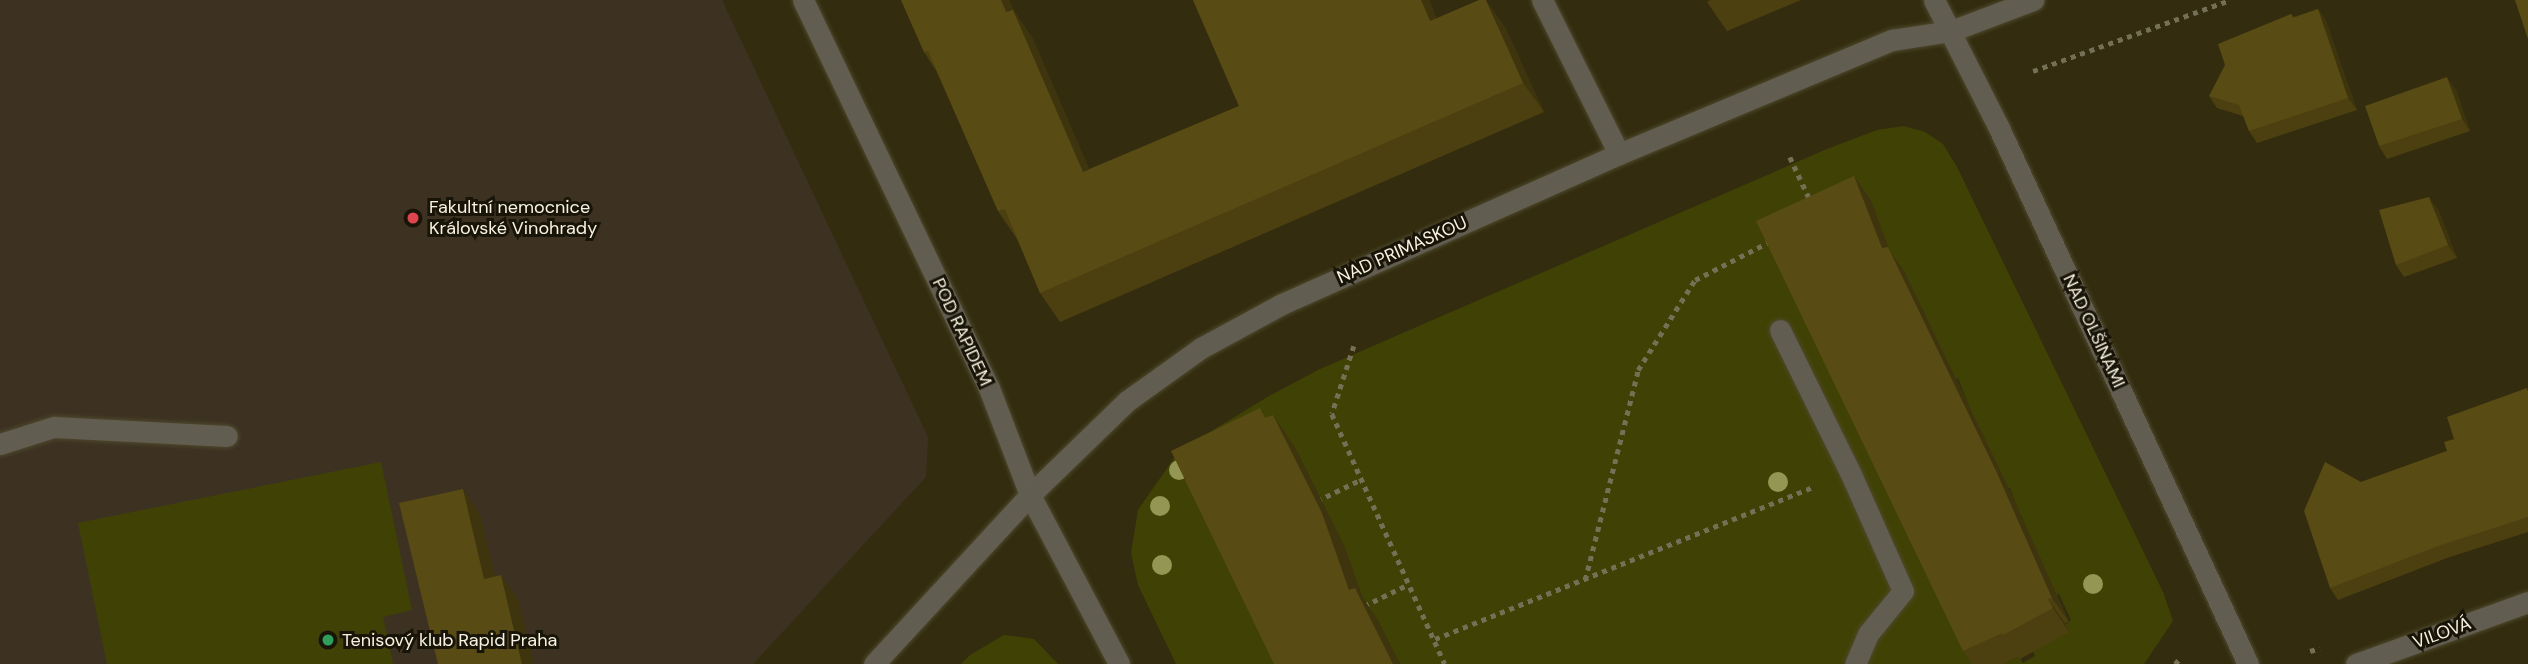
<!DOCTYPE html>
<html>
<head>
<meta charset="utf-8">
<style>
  body { margin:0 }
  #map { position:relative; width:2528px; height:664px; overflow:hidden; background:#332c0f; font-family:"DM Sans",sans-serif }
  div>[style] { position:absolute }
  .medical>* { inset:0; background:#3d3222 }
  .green>* { inset:0; background:#404205 }
  .path>* { height:4.5px; margin-top:-2.25px; transform-origin:0; background:repeating-linear-gradient(90deg,#756f56 0 5px,transparent 0 10px) }
  .roads { filter:drop-shadow(0 0 2px #4e482c) drop-shadow(0 0 2px #4e482c) }
  .minor>* { height:21px; margin:-10.5px; padding:0 10.5px; transform-origin:10.5px; border-radius:10.5px; background:#615e51 }
  .trees>* { width:20px; height:20px; margin:-10px; border-radius:50%; background:#949653 }
  .wall>* { inset:0; background:#4c4011 }
  .shaded-wall>* { inset:0; background:#3e340e }
  .building>* { inset:0; background:#584b14 }
  .dots>* { width:19px; height:19px; translate:-50% -50%; box-sizing:border-box; border:4px solid #181508; border-radius:50% }
  span { translate:-50% -50%; white-space:nowrap; text-align:center; line-height:1.15; -webkit-text-stroke:6px #181508; paint-order:stroke }
  .poi-label { font-size:18px; color:#f7f2e1 }
  .left { translate:0 -50%; text-align:left }
  .street-label { font-size:18px; color:#f7f2e1 }
</style>
</head>
<body>
<div id="map">
  <div class="medical">
    <div style="clip-path:polygon(0 0,722px 0,928px 437px,926px 477px,753px 664px,0 664px)"></div>
  </div>
  <div class="green">
    <div style="clip-path:polygon(1904px 126px,1925px 132px,1943px 144px,1957px 167px,2163px 592px,2173px 621px,2144px 664px,2003px 664px,2019px 657px,2023px 663px,2035px 656px,2033px 652px,2071px 620px,2059px 594px,2052px 597px,2010px 488px,2001px 489px,1958px 378px,1949px 381px,1974px 664px,1400px 664px,1399px 661px,1393px 664px,1371px 623px,1346px 552px,1281px 664px,1176px 664px,1138px 585px,1131px 553px,1138px 510px,1179px 451px,1269px 396px,1320px 369px,1827px 149px,1877px 130px)"></div>
    <div style="clip-path:polygon(381px 462px,412px 610px,383px 617px,393px 664px,107px 664px,78px 523px)"></div>
    <div style="clip-path:polygon(1004px 635px,1034px 639px,1058px 664px,961px 664px,970px 655px)"></div>
  </div>
  <div class="path">
    <div style="left:2033px;top:71px;width:209px;rotate:-19.8deg"></div>
    <div style="left:1790px;top:157px;width:50px;rotate:65deg"></div>
    <div style="left:1354px;top:346px;width:71px;rotate:107.9deg"></div>
    <div style="left:1332px;top:414px;width:274px;rotate:65.7deg"></div>
    <div style="left:1317px;top:501px;width:50px;rotate:-26.1deg"></div>
    <div style="left:1585px;top:580px;width:217px;rotate:-75.8deg"></div>
    <div style="left:1638px;top:370px;width:107px;rotate:-57.7deg"></div>
    <div style="left:1695px;top:280px;width:85px;rotate:-27.2deg"></div>
    <div style="left:1364px;top:606px;width:50px;rotate:-26.1deg"></div>
    <div style="left:1435px;top:639px;width:408px;rotate:-21.9deg"></div>
    <div style="left:2310px;top:651px;width:10px;rotate:-17deg"></div>
    <div style="left:2175px;top:664px;width:9px;rotate:-49deg"></div>
  </div>
  <div class="roads">
    <div class="minor">
      <div style="left:803px;top:0;width:430px;rotate:64.4deg"></div>
      <div style="left:989px;top:388px;width:115px;rotate:69deg"></div>
      <div style="left:1030px;top:495px;width:191px;rotate:62.2deg"></div>
      <div style="left:1542px;top:0;width:172px;rotate:63.4deg"></div>
      <div style="left:1934px;top:0;width:141px;rotate:63.1deg"></div>
      <div style="left:1998px;top:126px;width:593px;rotate:65.08deg"></div>
      <div style="left:1780px;top:330px;width:158px;rotate:63.8deg"></div>
      <div style="left:1850px;top:472px;width:130px;rotate:66deg"></div>
      <div style="left:1903px;top:591px;width:55px;rotate:129.1deg"></div>
      <div style="left:1868px;top:634px;width:33px;rotate:113deg"></div>
      <div style="left:0;top:444px;width:57px;rotate:-17.5deg"></div>
      <div style="left:54px;top:427px;width:173px;rotate:3deg"></div>
      <div style="left:874px;top:664px;width:230px;rotate:-47.3deg"></div>
      <div style="left:1030px;top:495px;width:135px;rotate:-44.1deg"></div>
      <div style="left:1127px;top:401px;width:91px;rotate:-35.6deg"></div>
      <div style="left:1201px;top:348px;width:92px;rotate:-28.5deg"></div>
      <div style="left:1282px;top:304px;width:369px;rotate:-24deg"></div>
      <div style="left:1619px;top:154px;width:296px;rotate:-22.7deg"></div>
      <div style="left:1892px;top:40px;width:60px;rotate:-8.7deg"></div>
      <div style="left:1951px;top:31px;width:88px;rotate:-20.7deg"></div>
      <div style="left:2356px;top:664px;width:183px;rotate:-19.8deg"></div>
    </div>
  </div>
  <div class="trees">
    <div style="left:1179px;top:470px"></div>
    <div style="left:1778px;top:482px"></div>
    <div style="left:1160px;top:506px"></div>
    <div style="left:1162px;top:565px"></div>
    <div style="left:2093px;top:584px"></div>
  </div>
  <div class="wall">
    <div style="clip-path:polygon(901px 0,1009px 0,1014px 11px,1033px 39px,1089px 169px,1239px 106px,1193px 0,1429px 0,1436px 18px,1505px 27px,1544px 112px,1060px 322px,1040px 293px,1017px 239px,998px 211px,937px 72px,924px 52px)"></div>
    <div style="clip-path:polygon(1710px 0,1801px 0,1727px 31px,1707px 2px)"></div>
    <div style="clip-path:polygon(2318px 9px,2326px 21px,2357px 110px,2257px 143px,2249px 131px,2243px 116px,2217px 108px,2209px 96px,2291px 14px,2294px 17px)"></div>
    <div style="clip-path:polygon(2456px 90px,2470px 131px,2387px 159px,2379px 146px)"></div>
    <div style="clip-path:polygon(1854px 176px,1871px 200px,1890px 251px,1904px 271px,2013px 497px,2069px 622px,2065px 623px,2069px 632px,2020px 659px,2018px 657px,2003px 664px,1972px 664px,1963px 651px)"></div>
    <div style="clip-path:polygon(2438px 209px,2457px 258px,2404px 277px,2396px 265px)"></div>
    <div style="clip-path:polygon(2528px 390px,2528px 532px,2447px 558px,2338px 600px,2330px 588px,2361px 482px,2447px 451px,2454px 439px)"></div>
  </div>
  <div class="shaded-wall">
    <div style="clip-path:polygon(1001px 0,1009px 0,1014px 11px,1033px 39px,1103px 201px,1083px 172px)"></div>
    <div style="clip-path:polygon(1421px 0,1429px 0,1450px 50px,1430px 21px)"></div>
    <div style="clip-path:polygon(1486px 0,1505px 27px,1544px 112px,1523px 83px)"></div>
    <div style="clip-path:polygon(2318px 9px,2326px 21px,2357px 110px,2348px 98px)"></div>
    <div style="clip-path:polygon(2447px 77px,2456px 90px,2470px 131px,2462px 119px)"></div>
    <div style="clip-path:polygon(1854px 176px,1871px 200px,1890px 251px,1904px 271px,2013px 497px,2069px 622px,2052px 598px,1882px 248px)"></div>
    <div style="clip-path:polygon(2429px 197px,2438px 209px,2457px 258px,2448px 245px)"></div>
    <div style="clip-path:polygon(1273px 415px,1295px 447px,1344px 545px,1363px 598px,1378px 620px,1400px 664px,1393px 664px,1349px 590px)"></div>
    <div style="clip-path:polygon(463px 489px,480px 514px,502px 604px,484px 579px)"></div>
    <div style="clip-path:polygon(501px 575px,519px 601px,534px 664px,522px 664px)"></div>
    <div style="clip-path:polygon(2048px 599px,2065px 623px,2069px 632px,2053px 608px)"></div>
  </div>
  <div class="building">
    <div style="clip-path:polygon(901px 0,1001px 0,1006px 12px,1013px 10px,1083px 172px,1239px 106px,1193px 0,1421px 0,1430px 21px,1479px 0,1486px 0,1523px 83px,1040px 293px,1005px 209px,998px 211px,928px 51px,924px 52px)"></div>
    <div style="clip-path:polygon(2515px 0,2528px 0,2528px 39px)"></div>
    <div style="clip-path:polygon(2318px 9px,2348px 98px,2249px 131px,2239px 105px,2209px 96px,2225px 65px,2218px 44px,2291px 14px,2293px 18px)"></div>
    <div style="clip-path:polygon(2447px 77px,2462px 119px,2379px 146px,2365px 106px)"></div>
    <div style="clip-path:polygon(1854px 176px,1882px 248px,1888px 247px,1997px 473px,2052px 598px,2048px 599px,2053px 608px,2003px 635px,2002px 633px,1963px 651px,1756px 221px)"></div>
    <div style="clip-path:polygon(2429px 197px,2448px 245px,2396px 265px,2379px 210px)"></div>
    <div style="clip-path:polygon(2527px 388px,2528px 392px,2528px 517px,2438px 546px,2330px 588px,2304px 511px,2325px 462px,2361px 482px,2447px 451px,2444px 442px,2454px 439px,2447px 417px)"></div>
    <div style="clip-path:polygon(1260px 408px,1265px 418px,1273px 415px,1322px 513px,1349px 590px,1355px 588px,1393px 664px,1274px 664px,1171px 451px)"></div>
    <div style="clip-path:polygon(463px 489px,484px 579px,501px 575px,522px 664px,438px 664px,399px 503px)"></div>
  </div>
  <div class="dots">
    <div style="left:413px;top:218px;background:#e0444e"></div>
    <div style="left:328px;top:640px;background:#2e9e5b"></div>
  </div>
  <div class="poi-label">
    <span class="left" style="left:429px;top:218px">Fakultní nemocnice<br>Královské Vinohrady</span>
    <span class="left" style="left:342px;top:640px">Tenisový klub Rapid Praha</span>
  </div>
  <div class="street-label">
    <span style="left:1402px;top:250px;rotate:-24deg">NAD PRIMASKOU</span>
    <span style="left:2094px;top:331px;rotate:65deg">NAD OLŠINAMI</span>
    <span style="left:962px;top:332px;rotate:65deg">POD RAPIDEM</span>
    <span style="left:2442px;top:633px;rotate:-20deg">VILOVÁ</span>
  </div>
</div>
</body>
</html>
